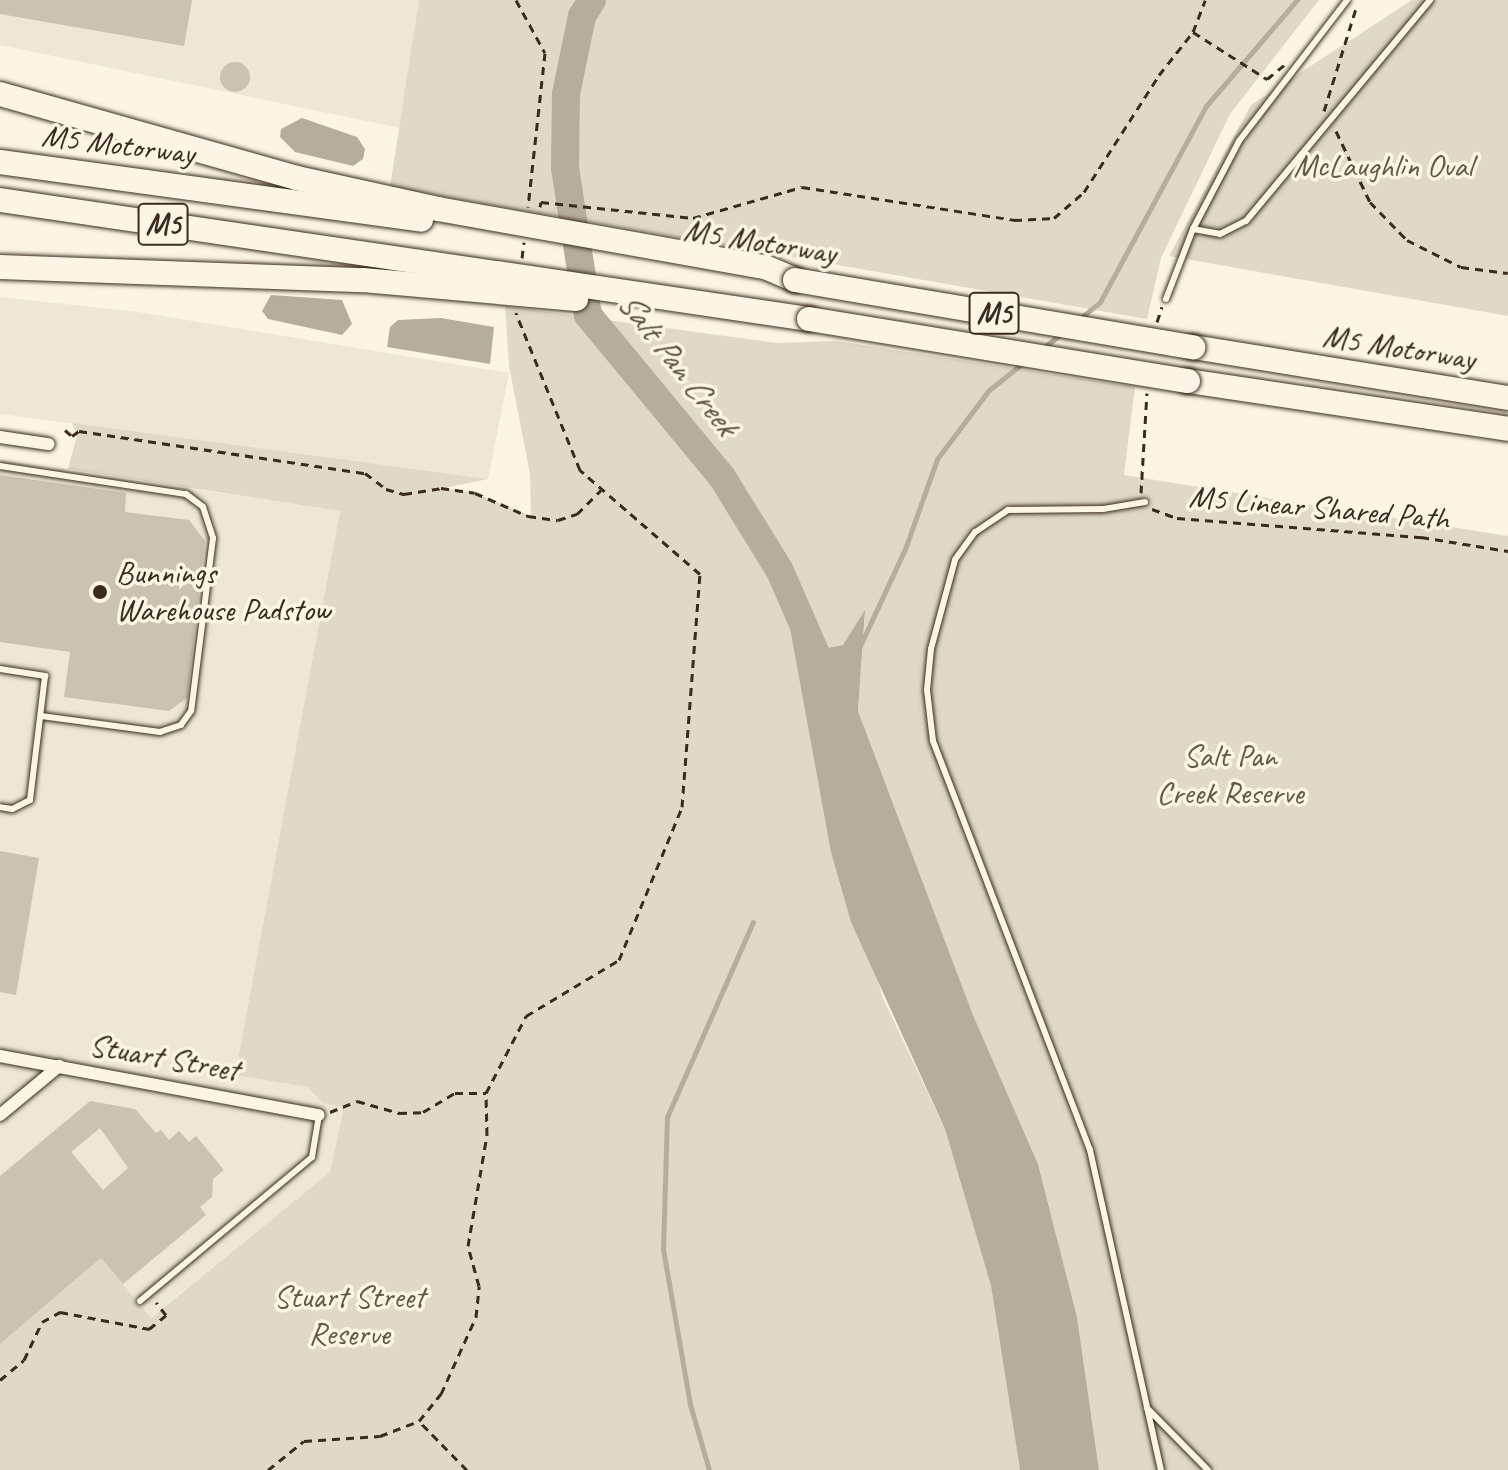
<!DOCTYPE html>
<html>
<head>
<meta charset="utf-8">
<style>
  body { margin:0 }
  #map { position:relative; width:1508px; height:1470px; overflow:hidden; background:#fcf5e5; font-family:Caveat,sans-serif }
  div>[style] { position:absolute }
  .built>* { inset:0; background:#eee6d6 }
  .green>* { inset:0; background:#e0d8c8 }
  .water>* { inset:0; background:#b7ad9e }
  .stream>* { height:5px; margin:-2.5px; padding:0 2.5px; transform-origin:2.5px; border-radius:2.5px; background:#b7ad9e }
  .river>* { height:28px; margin:-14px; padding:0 14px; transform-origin:14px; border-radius:14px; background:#b7ad9e }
  .building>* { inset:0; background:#ccc2b3 }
  .round { border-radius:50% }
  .path>* { height:3px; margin-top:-1.5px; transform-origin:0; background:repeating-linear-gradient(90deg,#3b2a1e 0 8px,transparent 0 14px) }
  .roads { filter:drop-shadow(0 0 2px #3b2a1e) drop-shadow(0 0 2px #3b2a1e) }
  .service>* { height:6px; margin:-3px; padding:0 3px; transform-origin:3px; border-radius:3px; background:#fcf5e5 }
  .minor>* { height:12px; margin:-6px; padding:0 6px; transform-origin:6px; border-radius:6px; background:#fcf5e5 }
  .motorway>* { height:24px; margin:-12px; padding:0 12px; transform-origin:12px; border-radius:12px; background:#fcf5e5 }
  .bridges { filter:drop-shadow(0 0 2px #3b2a1e) drop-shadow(0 0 2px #3b2a1e) }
  .motorway-bridge>* { height:24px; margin:-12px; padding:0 12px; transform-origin:12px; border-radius:12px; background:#fcf5e5 }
  .dots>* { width:22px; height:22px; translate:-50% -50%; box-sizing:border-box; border:4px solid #fcf5e5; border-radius:50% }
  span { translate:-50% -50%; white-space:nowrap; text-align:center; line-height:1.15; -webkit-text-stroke:7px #fcf5e5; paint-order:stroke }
  .shield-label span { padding:2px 6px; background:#fcf5e5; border:2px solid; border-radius:6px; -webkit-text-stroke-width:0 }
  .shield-label { font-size:30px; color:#3b2a1e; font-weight:700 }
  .street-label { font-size:32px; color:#3b2a1e }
  .park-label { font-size:32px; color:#645648 }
  .poi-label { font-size:32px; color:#3b2a1e }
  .left { translate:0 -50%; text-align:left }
  .water-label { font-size:34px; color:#605144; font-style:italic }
</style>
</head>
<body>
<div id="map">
  <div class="built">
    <div style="clip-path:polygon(0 0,419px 0,400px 128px,0 45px)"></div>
    <div style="clip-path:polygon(0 297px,138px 312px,509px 373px,488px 479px,0 414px)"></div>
    <div style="clip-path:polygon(0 460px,340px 511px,235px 1075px,307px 1087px,323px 1103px,344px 1106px,330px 1172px,150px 1318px,101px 1258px,0 1344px)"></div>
  </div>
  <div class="green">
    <div style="clip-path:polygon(419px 0,1319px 0,1230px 114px,1161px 258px,1147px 319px,390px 187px)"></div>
    <div style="clip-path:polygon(1412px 0,1508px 0,1508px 316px,1169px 256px,1251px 105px)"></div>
    <div style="clip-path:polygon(505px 306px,777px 343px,837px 341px,1135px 387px,1124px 475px,1508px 536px,1508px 1470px,1099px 1470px,1077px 1317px,1038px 1164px,973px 1015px,858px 711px,865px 613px,844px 645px,812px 651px,791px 630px,882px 996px,945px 1129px,991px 1286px,1020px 1470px,0 1470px,0 1344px,101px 1258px,151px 1318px,330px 1172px,344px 1107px,323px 1103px,307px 1087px,235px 1075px,340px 511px,68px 469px,77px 435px,72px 423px,488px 479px,444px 488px,475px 493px,531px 516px,530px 474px,509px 366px)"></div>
  </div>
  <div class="water">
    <div style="clip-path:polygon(302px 118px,357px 137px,365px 149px,363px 159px,353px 166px,295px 152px,280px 137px,281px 129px)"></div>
    <div style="clip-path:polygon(271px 295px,342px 300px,352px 324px,342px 335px,268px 319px,262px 311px)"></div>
    <div style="clip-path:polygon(441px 318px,494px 327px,490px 364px,387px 347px,390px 327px,398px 320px)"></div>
    <div style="clip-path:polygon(865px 610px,858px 711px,973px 1015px,1038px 1164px,1077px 1317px,1099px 1470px,1020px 1470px,991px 1286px,945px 1129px,851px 922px,831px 852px,790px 628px,812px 651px,843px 645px)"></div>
  </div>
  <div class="stream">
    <div style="left:1078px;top:320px;width:28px;rotate:-39deg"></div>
    <div style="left:1100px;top:302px;width:223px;rotate:-61.6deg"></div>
    <div style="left:1206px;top:106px;width:140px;rotate:-49.4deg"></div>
    <div style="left:1040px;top:350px;width:26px;rotate:-37deg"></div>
    <div style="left:859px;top:648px;width:109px;rotate:-65.1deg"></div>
    <div style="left:905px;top:549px;width:96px;rotate:-70.4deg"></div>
    <div style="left:937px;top:459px;width:86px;rotate:-53deg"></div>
    <div style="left:989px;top:390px;width:43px;rotate:-38.5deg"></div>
    <div style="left:709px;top:1470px;width:69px;rotate:-106.1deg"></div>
    <div style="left:690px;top:1404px;width:156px;rotate:-99.9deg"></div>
    <div style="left:663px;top:1250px;width:133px;rotate:-88.3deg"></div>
    <div style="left:667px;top:1117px;width:213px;rotate:-66.2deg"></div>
  </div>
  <div class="river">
    <div style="left:592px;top:0;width:19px;rotate:122deg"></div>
    <div style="left:582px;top:16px;width:80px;rotate:101.6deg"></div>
    <div style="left:566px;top:94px;width:74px;rotate:90.8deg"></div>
    <div style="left:565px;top:168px;width:149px;rotate:81.1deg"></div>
    <div style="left:588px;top:315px;width:210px;rotate:50.4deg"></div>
    <div style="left:722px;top:477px;width:110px;rotate:58.3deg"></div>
    <div style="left:780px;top:571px;width:125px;rotate:66.5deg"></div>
  </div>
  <div class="building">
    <div style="clip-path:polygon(0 0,192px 0,184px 46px,0 14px)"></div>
    <div class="round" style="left:220px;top:62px;width:30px;height:30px"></div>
    <div style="clip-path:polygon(0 475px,126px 493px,125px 512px,189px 520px,205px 541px,187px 698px,169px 711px,64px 697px,70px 652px,0 642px)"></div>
    <div style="clip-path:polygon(0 851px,39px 858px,16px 995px,0 992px)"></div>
    <div style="clip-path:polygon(evenodd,90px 1101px,135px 1109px,156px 1133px,161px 1130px,169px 1140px,179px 1131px,189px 1142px,196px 1136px,224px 1170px,213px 1179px,212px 1197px,200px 1207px,206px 1215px,123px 1284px,101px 1258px,0 1344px,0 1176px,90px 1101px,100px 1128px,128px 1168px,103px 1190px,71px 1152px,100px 1128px)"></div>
  </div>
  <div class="path">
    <div style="left:516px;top:0;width:60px;rotate:61.3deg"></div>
    <div style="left:545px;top:53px;width:155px;rotate:96.3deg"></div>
    <div style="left:1193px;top:32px;width:88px;rotate:32.4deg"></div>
    <div style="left:1267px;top:79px;width:22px;rotate:-39deg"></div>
    <div style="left:1324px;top:111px;width:108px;rotate:-72.7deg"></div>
    <div style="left:1336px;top:131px;width:79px;rotate:64.4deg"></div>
    <div style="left:1370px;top:202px;width:53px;rotate:45.8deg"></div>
    <div style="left:1407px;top:240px;width:60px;rotate:26.6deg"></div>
    <div style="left:1461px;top:267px;width:47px;rotate:7.3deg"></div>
    <div style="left:540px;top:207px;width:5px;rotate:-79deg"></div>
    <div style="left:541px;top:202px;width:153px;rotate:6deg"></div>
    <div style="left:693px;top:218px;width:113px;rotate:-15.9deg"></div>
    <div style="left:802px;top:187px;width:215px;rotate:8.8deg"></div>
    <div style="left:1014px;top:220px;width:40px;rotate:-2.9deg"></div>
    <div style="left:1054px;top:218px;width:40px;rotate:-41deg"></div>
    <div style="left:1084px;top:192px;width:139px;rotate:-57.3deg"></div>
    <div style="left:1159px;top:75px;width:55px;rotate:-51.7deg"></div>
    <div style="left:1193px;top:32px;width:34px;rotate:-69deg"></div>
    <div style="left:522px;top:258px;width:16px;rotate:-83deg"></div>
    <div style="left:1157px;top:322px;width:16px;rotate:-72deg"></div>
    <div style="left:65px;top:430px;width:9px;rotate:41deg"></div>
    <div style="left:72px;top:436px;width:9px;rotate:-36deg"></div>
    <div style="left:79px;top:431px;width:289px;rotate:8.4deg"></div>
    <div style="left:365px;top:473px;width:26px;rotate:37deg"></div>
    <div style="left:386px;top:489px;width:19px;rotate:16deg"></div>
    <div style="left:404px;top:494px;width:37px;rotate:-9deg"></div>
    <div style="left:441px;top:488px;width:34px;rotate:8deg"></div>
    <div style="left:475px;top:493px;width:58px;rotate:23.5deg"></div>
    <div style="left:528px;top:516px;width:30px;rotate:8deg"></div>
    <div style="left:558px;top:520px;width:20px;rotate:-18deg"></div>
    <div style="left:577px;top:514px;width:34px;rotate:-45deg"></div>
    <div style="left:1141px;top:493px;width:100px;rotate:-86.6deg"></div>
    <div style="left:1152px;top:509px;width:27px;rotate:20deg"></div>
    <div style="left:1177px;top:518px;width:245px;rotate:4.5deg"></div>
    <div style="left:1421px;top:537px;width:88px;rotate:9.1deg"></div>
    <div style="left:330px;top:1112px;width:29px;rotate:-22deg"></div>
    <div style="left:357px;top:1101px;width:44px;rotate:15.9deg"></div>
    <div style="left:399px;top:1113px;width:24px;rotate:-2deg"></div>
    <div style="left:423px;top:1112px;width:37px;rotate:-31deg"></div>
    <div style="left:455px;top:1093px;width:31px"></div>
    <div style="left:0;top:1380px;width:31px;rotate:-40deg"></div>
    <div style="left:24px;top:1360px;width:42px;rotate:-64.7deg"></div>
    <div style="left:42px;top:1322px;width:21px;rotate:-29deg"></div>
    <div style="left:60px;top:1312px;width:91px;rotate:10.8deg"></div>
    <div style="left:149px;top:1329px;width:22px;rotate:-39deg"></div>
    <div style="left:166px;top:1315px;width:16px;rotate:-128deg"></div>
    <div style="left:268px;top:1470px;width:46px;rotate:-38.9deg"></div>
    <div style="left:304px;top:1441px;width:76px;rotate:-3.8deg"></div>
    <div style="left:380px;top:1436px;width:42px;rotate:-21deg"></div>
    <div style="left:467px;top:1470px;width:69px;rotate:-134.4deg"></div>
    <div style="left:419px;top:1421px;width:35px;rotate:-51deg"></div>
    <div style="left:441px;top:1394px;width:85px;rotate:-65.6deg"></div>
    <div style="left:476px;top:1317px;width:31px;rotate:-84deg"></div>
    <div style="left:479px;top:1286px;width:41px;rotate:-105.4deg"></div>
    <div style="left:468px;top:1246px;width:113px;rotate:-80.3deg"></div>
    <div style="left:487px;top:1135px;width:42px;rotate:-91.4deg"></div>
    <div style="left:486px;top:1093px;width:87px;rotate:-62.5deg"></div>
    <div style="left:526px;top:1016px;width:109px;rotate:-31.1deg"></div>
    <div style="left:619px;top:960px;width:165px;rotate:-67.6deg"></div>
    <div style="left:682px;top:807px;width:234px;rotate:-85.6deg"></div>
    <div style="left:700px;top:574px;width:159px;rotate:-139.1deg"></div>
    <div style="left:580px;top:470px;width:170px;rotate:-112.2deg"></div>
  </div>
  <div class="roads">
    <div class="service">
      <div style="left:1193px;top:229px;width:27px;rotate:10deg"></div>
      <div style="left:1220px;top:234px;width:29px;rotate:-27deg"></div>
      <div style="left:1246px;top:221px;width:288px;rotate:-50.2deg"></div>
      <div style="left:1166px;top:299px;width:75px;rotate:-68.9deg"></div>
      <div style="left:1193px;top:229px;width:99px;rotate:-62.4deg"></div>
      <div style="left:1239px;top:141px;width:178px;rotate:-52.5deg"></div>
      <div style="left:0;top:466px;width:188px;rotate:8.6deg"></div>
      <div style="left:186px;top:494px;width:21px;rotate:37deg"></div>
      <div style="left:203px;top:507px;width:33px;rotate:72deg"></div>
      <div style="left:213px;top:538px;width:174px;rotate:97.2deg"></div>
      <div style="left:191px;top:711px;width:17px;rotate:126deg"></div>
      <div style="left:181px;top:725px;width:22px;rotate:162deg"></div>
      <div style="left:160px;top:732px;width:120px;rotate:-172.3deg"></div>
      <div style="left:1145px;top:502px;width:43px;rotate:170.5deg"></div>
      <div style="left:1103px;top:509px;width:95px;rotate:179.4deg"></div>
      <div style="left:1008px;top:510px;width:40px;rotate:146deg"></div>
      <div style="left:975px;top:532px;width:34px;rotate:126deg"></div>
      <div style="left:955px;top:560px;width:92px;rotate:105.1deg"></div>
      <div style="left:931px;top:649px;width:41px;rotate:95.6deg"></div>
      <div style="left:927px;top:690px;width:51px;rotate:83.3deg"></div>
      <div style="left:933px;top:741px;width:438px;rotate:69deg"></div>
      <div style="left:1090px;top:1150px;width:328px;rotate:77.5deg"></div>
      <div style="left:0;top:669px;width:46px;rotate:8.8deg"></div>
      <div style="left:45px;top:676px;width:125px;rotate:96.9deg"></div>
      <div style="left:30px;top:800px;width:20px;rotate:153deg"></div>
      <div style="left:12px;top:809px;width:12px;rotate:-171deg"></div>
      <div style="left:140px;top:1301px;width:224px;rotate:-39.9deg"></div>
      <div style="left:312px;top:1157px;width:43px;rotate:-80.5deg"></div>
      <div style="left:1147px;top:1408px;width:87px;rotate:45.5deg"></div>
    </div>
    <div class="minor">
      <div style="left:0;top:437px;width:49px;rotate:8.3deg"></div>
      <div style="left:0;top:1056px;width:324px;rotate:10.5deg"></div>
      <div style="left:0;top:1115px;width:77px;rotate:-39.7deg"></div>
    </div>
    <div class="motorway">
      <div style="left:0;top:94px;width:309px;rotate:15.8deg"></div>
      <div style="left:297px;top:178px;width:144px;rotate:12.4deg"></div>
      <div style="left:438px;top:209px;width:332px;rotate:10.1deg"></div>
      <div style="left:765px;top:267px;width:33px;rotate:23deg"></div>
      <div style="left:0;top:162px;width:425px;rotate:7.8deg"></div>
      <div style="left:0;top:200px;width:818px;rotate:8.37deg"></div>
      <div style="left:0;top:267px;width:363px;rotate:2.1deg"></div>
      <div style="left:363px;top:280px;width:214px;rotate:5.1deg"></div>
      <div style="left:1193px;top:347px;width:319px;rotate:9.2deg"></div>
      <div style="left:1188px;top:381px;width:324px;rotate:8.5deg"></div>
    </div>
  </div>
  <div class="bridges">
    <div class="motorway-bridge">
      <div style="left:795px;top:280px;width:404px;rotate:9.6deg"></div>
      <div style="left:809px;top:319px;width:384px;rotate:9.3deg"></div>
    </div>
  </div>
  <div class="dots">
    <div style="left:100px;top:592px;background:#3b2a1e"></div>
  </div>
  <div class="shield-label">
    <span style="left:163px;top:224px">M5</span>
    <span style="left:994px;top:313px">M5</span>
  </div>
  <div class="street-label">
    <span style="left:118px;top:145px;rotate:7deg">M5 Motorway</span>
    <span style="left:760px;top:242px;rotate:9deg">M5 Motorway</span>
    <span style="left:1399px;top:348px;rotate:9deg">M5 Motorway</span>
    <span style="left:1319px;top:508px;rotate:5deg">M5 Linear Shared Path</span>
    <span style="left:164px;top:1058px;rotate:10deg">Stuart Street</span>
  </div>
  <div class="park-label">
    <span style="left:1383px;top:166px">McLaughlin Oval</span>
    <span style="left:1230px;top:775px">Salt Pan<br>Creek Reserve</span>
    <span style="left:349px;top:1316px">Stuart Street<br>Reserve</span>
  </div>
  <div class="poi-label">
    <span class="left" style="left:116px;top:592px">Bunnings<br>Warehouse Padstow</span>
  </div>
  <div class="water-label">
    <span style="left:678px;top:363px;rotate:52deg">Salt Pan Creek</span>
  </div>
</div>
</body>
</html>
